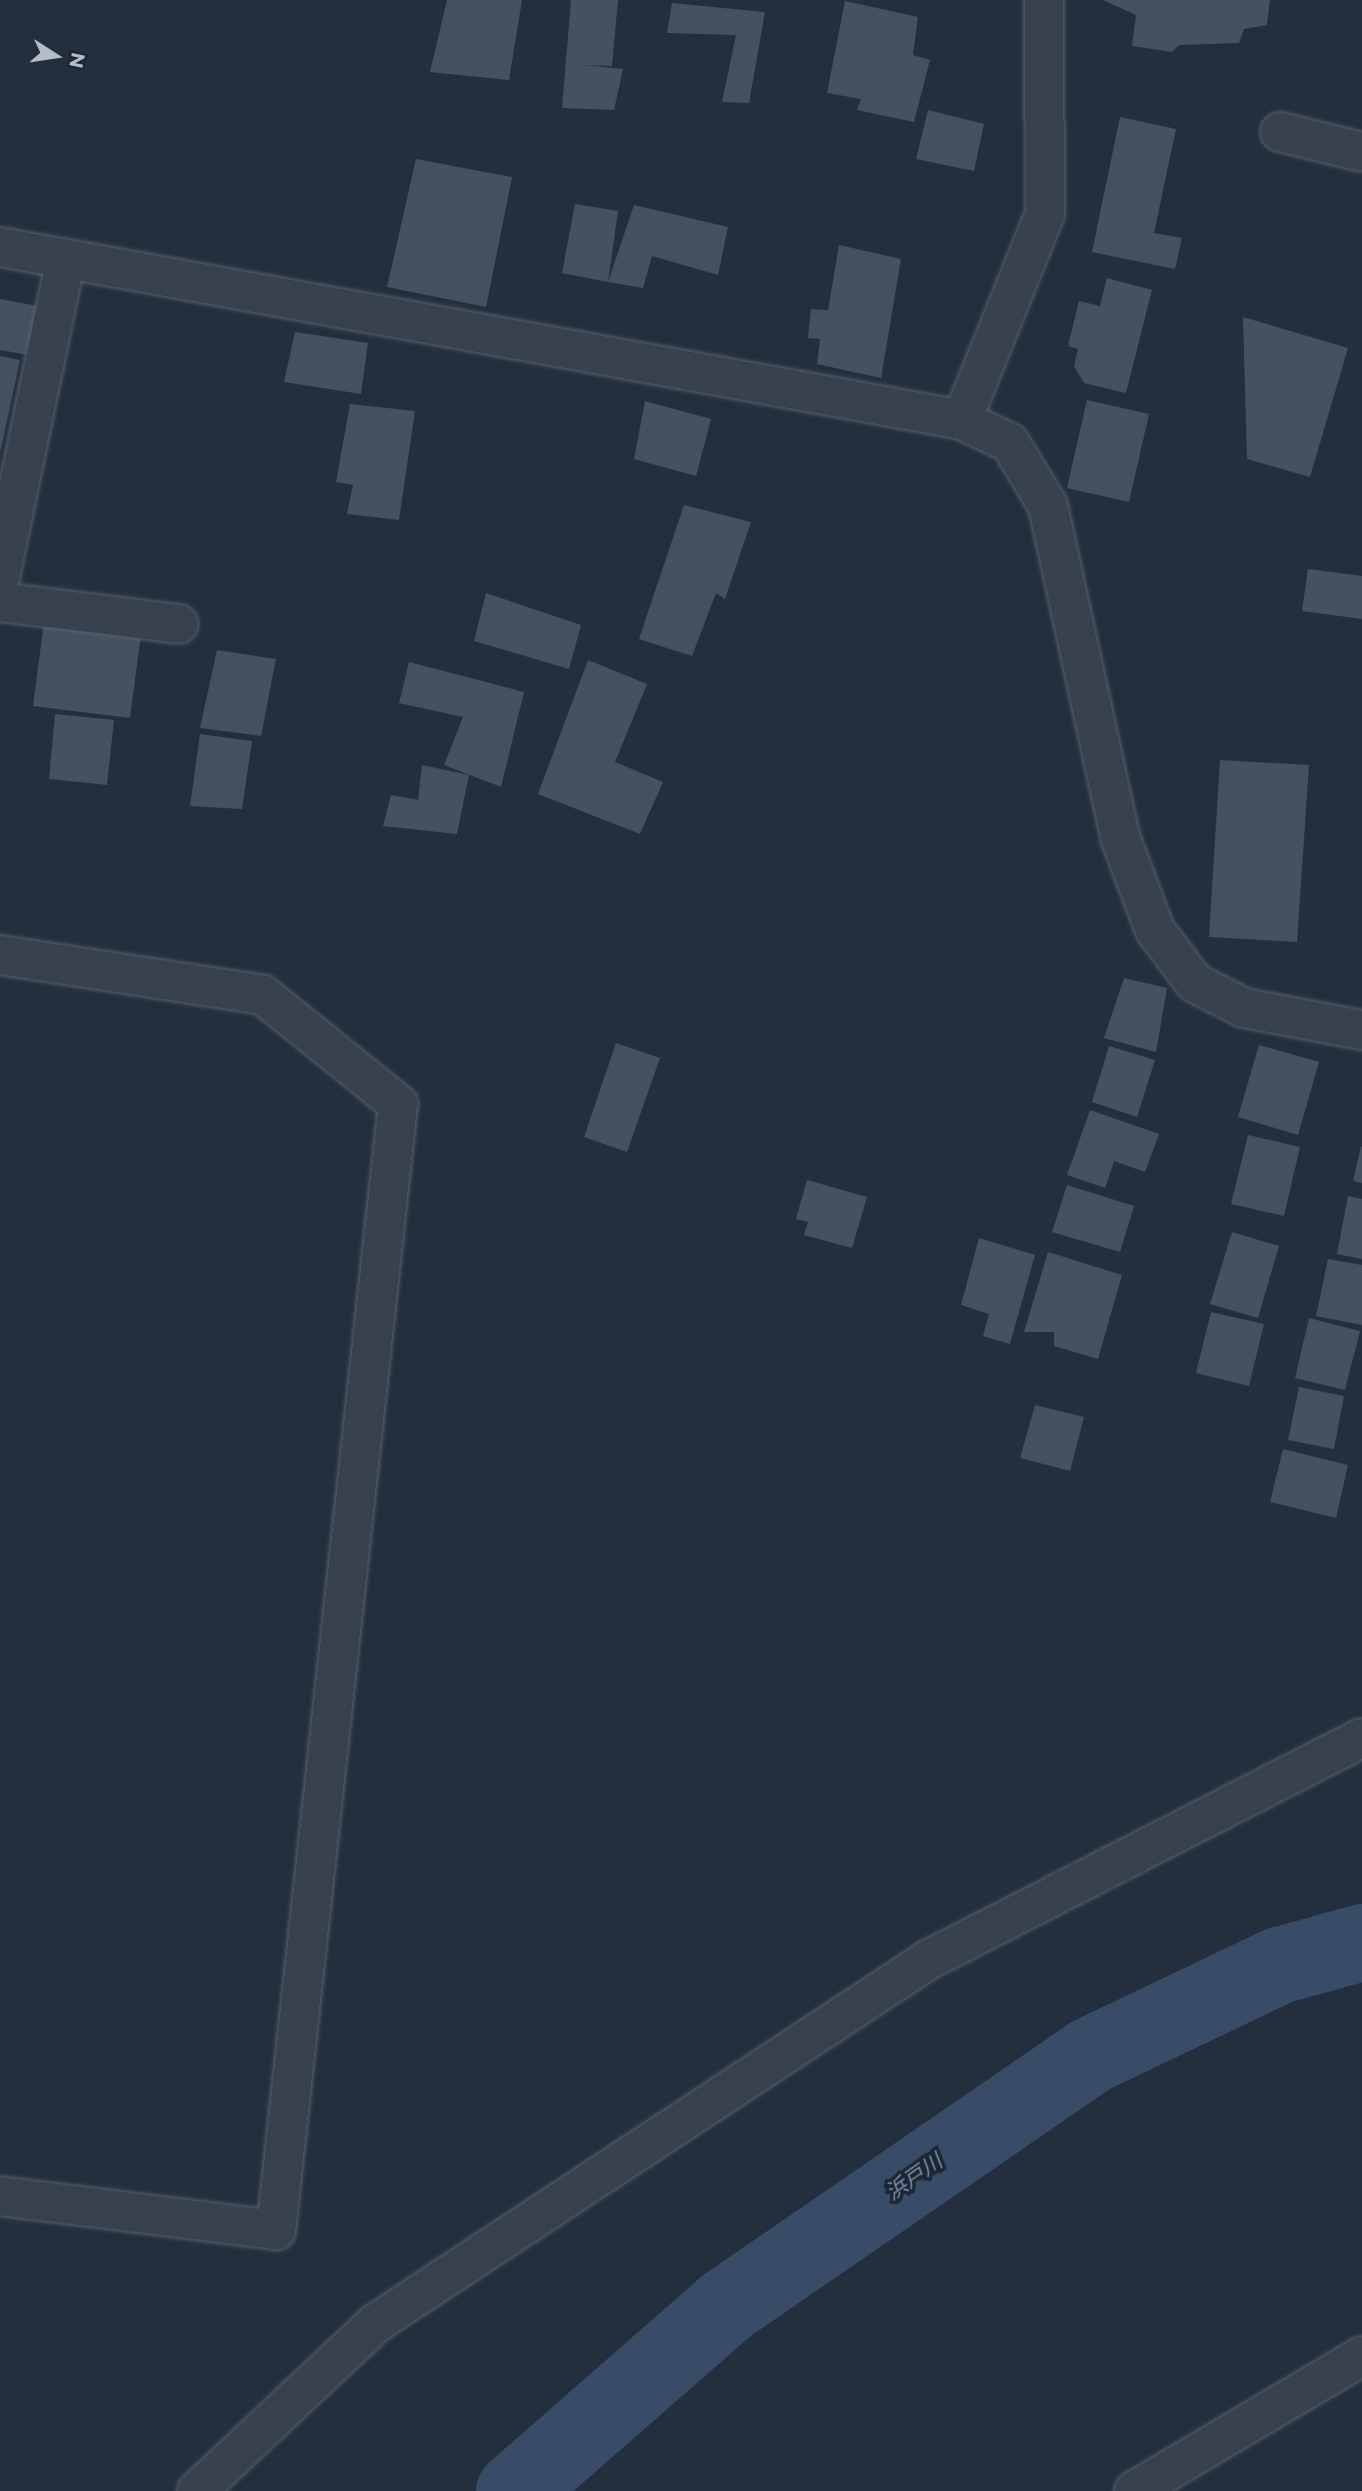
<!DOCTYPE html>
<html>
<head>
<meta charset="utf-8">
<style>
  body { margin:0 }
  #map { position:relative; width:1362px; height:2491px; overflow:hidden; background:#242f3e; font-family:Montserrat,"Noto Sans JP",sans-serif }
  div>[style] { position:absolute }
  .river>* { height:77px; margin:-38.5px; padding:0 38.5px; transform-origin:38.5px; border-radius:38.5px; background:#394c67 }
  .building>* { inset:0; background:#455162 }
  .roads { filter:drop-shadow(0 0 2px #565f6c) drop-shadow(0 0 2px #565f6c) }
  .minor>* { height:38px; margin:-19px; padding:0 19px; transform-origin:19px; border-radius:19px; background:#38414e }
  span { translate:-50% -50%; white-space:nowrap; text-align:center; line-height:1.15; -webkit-text-stroke:7px #1d2633; paint-order:stroke }
  .water-label { font-size:21px; color:#7c92b1; font-style:italic }
  .north { position:absolute; left:21px; top:21px; width:70px; height:70px; -webkit-text-stroke:5px #1d2633; paint-order:stroke; rotate:102deg; font-size:19px; font-weight:700; line-height:28px; text-align:center; color:#b4bcc9 }
  .north::after { content:''; display:block; margin:auto; width:24px; height:32px; background:#b4bcc9; clip-path:polygon(50% 0,100% 100%,50% 72%,0 100%) }
</style>
</head>
<body>
<div id="map">
  <div class="river">
    <div style="left:514px;top:2491px;width:281px;rotate:-41.2deg"></div>
    <div style="left:725px;top:2306px;width:443px;rotate:-34.5deg"></div>
    <div style="left:1090px;top:2055px;width:209px;rotate:-25.5deg"></div>
    <div style="left:1279px;top:1965px;width:86px;rotate:-15.5deg"></div>
  </div>
  <div class="building">
    <div style="clip-path:polygon(447px 0,522px 0,509px 80px,430px 72px)"></div>
    <div style="clip-path:polygon(571px 0,618px 0,612px 66px,582px 65px,623px 69px,614px 110px,562px 108px)"></div>
    <div style="clip-path:polygon(1103px 0,1270px 0,1267px 25px,1244px 29px,1239px 43px,1179px 45px,1172px 52px,1132px 46px,1136px 15px)"></div>
    <div style="clip-path:polygon(845px 1px,918px 17px,913px 55px,930px 60px,914px 122px,857px 110px,861px 99px,827px 93px)"></div>
    <div style="clip-path:polygon(672px 3px,765px 12px,749px 103px,722px 102px,736px 35px,667px 33px)"></div>
    <div style="clip-path:polygon(928px 110px,984px 124px,974px 171px,916px 159px)"></div>
    <div style="clip-path:polygon(1120px 117px,1176px 129px,1154px 233px,1182px 238px,1175px 269px,1092px 252px)"></div>
    <div style="clip-path:polygon(416px 159px,512px 177px,486px 307px,387px 287px)"></div>
    <div style="clip-path:polygon(575px 204px,618px 211px,608px 282px,634px 205px,728px 227px,718px 275px,652px 256px,643px 288px,608px 282px,562px 273px)"></div>
    <div style="clip-path:polygon(839px 245px,901px 259px,881px 378px,817px 364px,820px 339px,808px 338px,811px 309px,828px 310px)"></div>
    <div style="clip-path:polygon(1107px 278px,1152px 290px,1126px 393px,1084px 383px,1074px 366px,1078px 349px,1068px 346px,1079px 301px,1100px 306px)"></div>
    <div style="clip-path:polygon(0 299px,38px 306px,29px 355px,0 350px)"></div>
    <div style="clip-path:polygon(1243px 317px,1348px 348px,1310px 477px,1247px 459px)"></div>
    <div style="clip-path:polygon(295px 332px,368px 343px,361px 394px,284px 382px)"></div>
    <div style="clip-path:polygon(0 356px,20px 360px,1px 449px,0 449px)"></div>
    <div style="clip-path:polygon(1087px 400px,1149px 414px,1129px 502px,1067px 488px)"></div>
    <div style="clip-path:polygon(645px 401px,711px 419px,696px 476px,634px 459px)"></div>
    <div style="clip-path:polygon(350px 404px,415px 411px,399px 520px,347px 514px,353px 485px,336px 482px)"></div>
    <div style="clip-path:polygon(684px 505px,751px 522px,725px 599px,716px 593px,692px 656px,639px 639px)"></div>
    <div style="clip-path:polygon(1308px 569px,1362px 576px,1362px 619px,1302px 611px)"></div>
    <div style="clip-path:polygon(486px 593px,581px 625px,569px 669px,474px 641px)"></div>
    <div style="clip-path:polygon(44px 622px,141px 634px,130px 718px,33px 706px)"></div>
    <div style="clip-path:polygon(217px 650px,276px 659px,261px 736px,200px 728px)"></div>
    <div style="clip-path:polygon(588px 660px,647px 684px,615px 762px,663px 782px,640px 834px,538px 794px)"></div>
    <div style="clip-path:polygon(409px 662px,524px 692px,501px 787px,444px 765px,463px 717px,399px 703px)"></div>
    <div style="clip-path:polygon(55px 714px,114px 720px,107px 785px,49px 779px)"></div>
    <div style="clip-path:polygon(200px 734px,252px 741px,242px 809px,190px 806px)"></div>
    <div style="clip-path:polygon(1220px 760px,1309px 765px,1297px 942px,1209px 937px)"></div>
    <div style="clip-path:polygon(422px 765px,469px 775px,457px 834px,383px 826px,391px 795px,418px 800px)"></div>
    <div style="clip-path:polygon(1124px 978px,1167px 988px,1156px 1052px,1104px 1038px)"></div>
    <div style="clip-path:polygon(616px 1043px,660px 1058px,627px 1152px,584px 1137px)"></div>
    <div style="clip-path:polygon(1259px 1045px,1319px 1062px,1298px 1135px,1238px 1117px)"></div>
    <div style="clip-path:polygon(1109px 1046px,1155px 1060px,1137px 1117px,1092px 1102px)"></div>
    <div style="clip-path:polygon(1090px 1110px,1159px 1134px,1145px 1172px,1114px 1161px,1105px 1188px,1067px 1175px)"></div>
    <div style="clip-path:polygon(1248px 1135px,1300px 1147px,1284px 1216px,1231px 1204px)"></div>
    <div style="clip-path:polygon(1361px 1146px,1362px 1147px,1362px 1183px,1353px 1181px)"></div>
    <div style="clip-path:polygon(807px 1180px,867px 1197px,852px 1248px,804px 1235px,808px 1222px,796px 1219px)"></div>
    <div style="clip-path:polygon(1067px 1185px,1134px 1206px,1120px 1252px,1052px 1232px)"></div>
    <div style="clip-path:polygon(1348px 1196px,1362px 1199px,1362px 1259px,1337px 1254px)"></div>
    <div style="clip-path:polygon(1232px 1232px,1279px 1246px,1258px 1318px,1210px 1304px)"></div>
    <div style="clip-path:polygon(979px 1238px,1035px 1255px,1010px 1344px,983px 1336px,989px 1314px,961px 1305px)"></div>
    <div style="clip-path:polygon(1048px 1252px,1122px 1275px,1098px 1359px,1054px 1346px,1054px 1332px,1024px 1332px)"></div>
    <div style="clip-path:polygon(1328px 1259px,1362px 1265px,1362px 1325px,1316px 1316px)"></div>
    <div style="clip-path:polygon(1211px 1312px,1264px 1324px,1249px 1386px,1196px 1373px)"></div>
    <div style="clip-path:polygon(1309px 1318px,1360px 1331px,1345px 1390px,1295px 1378px)"></div>
    <div style="clip-path:polygon(1299px 1387px,1344px 1396px,1334px 1449px,1288px 1440px)"></div>
    <div style="clip-path:polygon(1035px 1405px,1084px 1417px,1070px 1471px,1020px 1458px)"></div>
    <div style="clip-path:polygon(1283px 1449px,1348px 1465px,1336px 1518px,1270px 1502px)"></div>
  </div>
  <div class="roads">
    <div class="minor">
      <div style="left:1280px;top:132px;width:84px;rotate:13.7deg"></div>
      <div style="left:0;top:247px;width:977px;rotate:10.19deg"></div>
      <div style="left:962px;top:420px;width:53px;rotate:25.6deg"></div>
      <div style="left:1010px;top:443px;width:74px;rotate:58.9deg"></div>
      <div style="left:1048px;top:506px;width:339px;rotate:77.7deg"></div>
      <div style="left:1120px;top:837px;width:99px;rotate:69.4deg"></div>
      <div style="left:1155px;top:930px;width:66px;rotate:53deg"></div>
      <div style="left:1195px;top:983px;width:55px;rotate:27deg"></div>
      <div style="left:1244px;top:1008px;width:120px;rotate:10.6deg"></div>
      <div style="left:962px;top:420px;width:222px;rotate:-68.1deg"></div>
      <div style="left:1045px;top:214px;width:214px;rotate:-90.3deg"></div>
      <div style="left:0;top:577px;width:325px;rotate:-78.3deg"></div>
      <div style="left:0;top:602px;width:180px;rotate:7deg"></div>
      <div style="left:0;top:955px;width:266px;rotate:8.6deg"></div>
      <div style="left:263px;top:995px;width:174px;rotate:38.9deg"></div>
      <div style="left:398px;top:1104px;width:1133px;rotate:96.18deg"></div>
      <div style="left:276px;top:2230px;width:278px;rotate:-173deg"></div>
      <div style="left:197px;top:2491px;width:245px;rotate:-43.2deg"></div>
      <div style="left:376px;top:2323px;width:661px;rotate:-33.33deg"></div>
      <div style="left:928px;top:1960px;width:487px;rotate:-27.1deg"></div>
      <div style="left:1134px;top:2491px;width:265px;rotate:-30.6deg"></div>
    </div>
  </div>
  <div class="water-label">
    <span style="left:914px;top:2177px;rotate:-35deg">浜戸川</span>
  </div>
  <div class="north">N</div>
</div>
</body>
</html>
